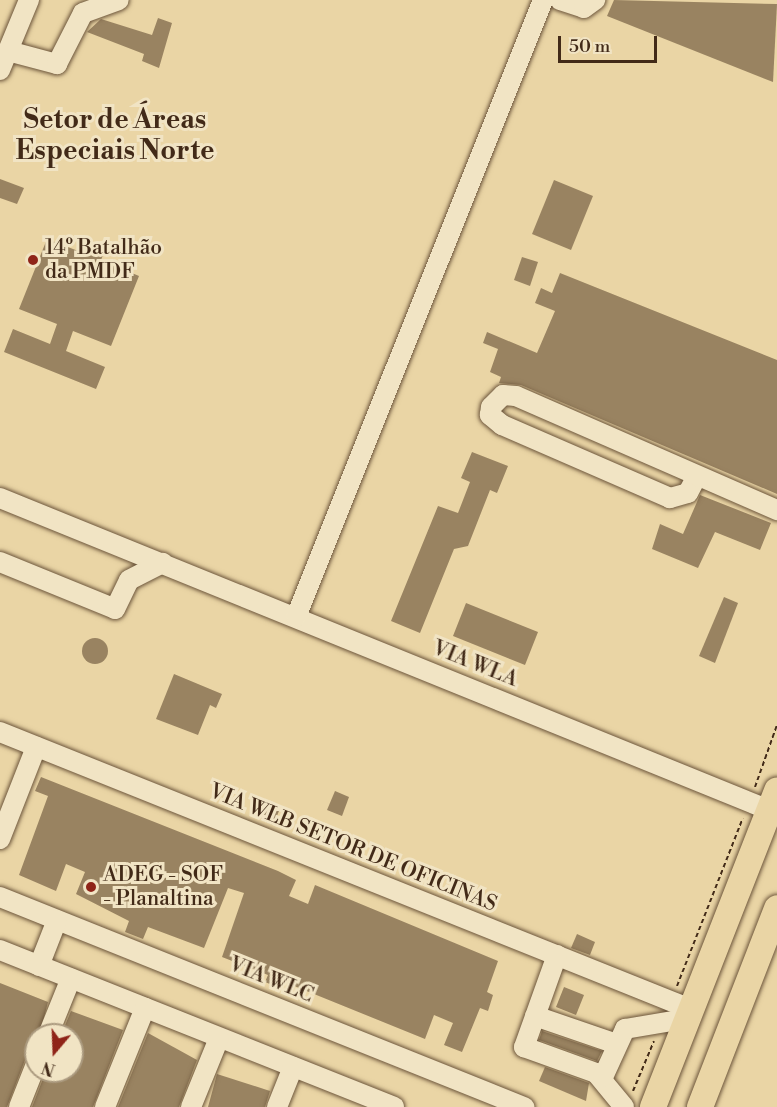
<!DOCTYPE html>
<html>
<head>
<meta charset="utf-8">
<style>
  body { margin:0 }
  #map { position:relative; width:777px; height:1107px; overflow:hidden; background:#ead5a5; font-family:"Libre Bodoni",serif }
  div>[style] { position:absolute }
  .building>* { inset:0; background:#998361 }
  .round { border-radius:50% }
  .path>* { height:2px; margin-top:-1px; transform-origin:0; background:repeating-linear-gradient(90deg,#422a18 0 4.5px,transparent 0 7.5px) }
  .roads { filter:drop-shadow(0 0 2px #6c553b) drop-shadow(0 0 2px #6c553b) }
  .minor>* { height:20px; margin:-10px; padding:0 10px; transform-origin:10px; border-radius:10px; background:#f1e4c4 }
  .major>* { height:26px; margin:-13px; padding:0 13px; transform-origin:13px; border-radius:13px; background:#ead5a5 }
  .dots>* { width:16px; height:16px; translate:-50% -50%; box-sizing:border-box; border:3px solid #f1e4c4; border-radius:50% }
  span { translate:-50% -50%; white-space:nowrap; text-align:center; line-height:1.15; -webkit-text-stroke:6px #f1e4c4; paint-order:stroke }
  .poi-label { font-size:21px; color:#422a18 }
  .left { translate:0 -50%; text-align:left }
  .street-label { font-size:21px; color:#422a18 }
  .district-label { font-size:27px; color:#422a18; font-weight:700 }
  .north { position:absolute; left:24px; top:1023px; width:60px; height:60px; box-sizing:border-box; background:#f1e4c4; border:2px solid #ab9a7f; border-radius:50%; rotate:199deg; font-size:16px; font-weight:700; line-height:24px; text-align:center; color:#422a18 }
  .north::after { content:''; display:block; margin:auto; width:21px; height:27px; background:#8f2418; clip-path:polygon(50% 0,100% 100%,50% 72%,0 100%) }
  .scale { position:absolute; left:558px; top:36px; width:99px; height:27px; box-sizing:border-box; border:3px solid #422a18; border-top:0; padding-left:8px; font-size:18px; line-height:21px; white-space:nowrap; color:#422a18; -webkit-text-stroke:4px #f1e4c4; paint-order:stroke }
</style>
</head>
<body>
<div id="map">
  <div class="building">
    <div style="clip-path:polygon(614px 0,777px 4px,773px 82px,607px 16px)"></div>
    <div style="clip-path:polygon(158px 18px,172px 23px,159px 68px,142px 61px,144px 54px,87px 32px,101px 19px,152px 35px)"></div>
    <div style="clip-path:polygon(0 179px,24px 188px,17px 204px,0 198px)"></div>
    <div style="clip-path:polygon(554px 180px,593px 196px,571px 250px,532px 234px)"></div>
    <div style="clip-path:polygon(47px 239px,86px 254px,89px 247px,104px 253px,101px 260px,139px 276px,111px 346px,73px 331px,66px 351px,105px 367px,96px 389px,4px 352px,13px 329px,50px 344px,57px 324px,19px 309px)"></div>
    <div style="clip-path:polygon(522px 257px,538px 262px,530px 286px,514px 280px)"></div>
    <div style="clip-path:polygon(560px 273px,777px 360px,777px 494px,521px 385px,499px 383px,501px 377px,490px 372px,498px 349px,483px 343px,487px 332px,537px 353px,555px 311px,535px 303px,541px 288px,552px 293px)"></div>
    <div style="clip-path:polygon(472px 452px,508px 466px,497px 493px,490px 490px,468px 546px,454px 549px,420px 633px,391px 621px,438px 506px,458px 513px,470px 482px,461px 478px)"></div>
    <div style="clip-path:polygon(700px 495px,771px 523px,760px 550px,715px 532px,698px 568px,652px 549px,660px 524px,683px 534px)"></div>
    <div style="clip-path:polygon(724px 597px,738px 603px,715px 663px,699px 656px)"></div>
    <div style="clip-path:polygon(466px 603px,538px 632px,525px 665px,453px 636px)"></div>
    <div class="round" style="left:82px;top:638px;width:26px;height:26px"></div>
    <div style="clip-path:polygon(174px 674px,222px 694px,216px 708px,210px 705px,198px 735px,156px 719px)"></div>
    <div style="clip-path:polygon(41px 777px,278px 871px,296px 880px,289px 896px,308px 904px,315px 885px,498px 961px,487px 992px,493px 995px,488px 1011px,480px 1008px,462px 1052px,444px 1045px,453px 1023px,434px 1015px,425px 1039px,277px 979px,275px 986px,265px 982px,268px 975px,222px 957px,244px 893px,228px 888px,204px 948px,148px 927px,143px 939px,125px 932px,129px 921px,76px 894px,85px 872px,66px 864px,56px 891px,19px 875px,48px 796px,35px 791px)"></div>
    <div style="clip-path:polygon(335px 791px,349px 797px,342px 816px,327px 810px)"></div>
    <div style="clip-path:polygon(268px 806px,279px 811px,273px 825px,261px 820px)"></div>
    <div style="clip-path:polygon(577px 934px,595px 942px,590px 955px,571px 948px)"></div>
    <div style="clip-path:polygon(0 983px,48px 1002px,35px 1052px,25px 1060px,7px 1107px,0 1107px)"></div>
    <div style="clip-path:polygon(564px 987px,584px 995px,576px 1015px,556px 1007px)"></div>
    <div style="clip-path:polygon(71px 1011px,123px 1030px,93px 1107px,32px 1107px,46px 1071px,72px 1071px,72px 1035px,61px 1035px)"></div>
    <div style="clip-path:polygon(542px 1031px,602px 1051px,597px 1061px,539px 1040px)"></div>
    <div style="clip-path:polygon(148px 1033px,197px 1060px,179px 1107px,118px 1107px)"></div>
    <div style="clip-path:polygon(545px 1067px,589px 1083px,586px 1101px,539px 1081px)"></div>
    <div style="clip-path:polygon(217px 1074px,270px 1091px,265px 1107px,208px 1107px)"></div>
  </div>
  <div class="path">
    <div style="left:755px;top:787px;width:66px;rotate:-70.5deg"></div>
    <div style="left:677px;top:986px;width:180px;rotate:-68.6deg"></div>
    <div style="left:633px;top:1091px;width:54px;rotate:-67.2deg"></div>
  </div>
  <div class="roads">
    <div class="minor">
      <div style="left:560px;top:0;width:25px;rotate:18deg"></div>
      <div style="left:584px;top:8px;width:14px;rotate:-36deg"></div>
      <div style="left:8px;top:51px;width:51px;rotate:14.9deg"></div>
      <div style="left:57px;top:64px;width:57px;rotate:-63deg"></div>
      <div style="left:83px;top:13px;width:38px;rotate:-20deg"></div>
      <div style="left:0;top:70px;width:76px;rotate:-67.5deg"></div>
      <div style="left:697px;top:476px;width:19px;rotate:118deg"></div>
      <div style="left:688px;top:493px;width:19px;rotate:164deg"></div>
      <div style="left:670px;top:498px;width:183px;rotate:-156.5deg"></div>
      <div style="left:502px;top:425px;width:16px;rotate:-140deg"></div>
      <div style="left:490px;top:415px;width:8px;rotate:-83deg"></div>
      <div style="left:491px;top:407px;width:17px;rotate:-45deg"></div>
      <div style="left:503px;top:395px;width:13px;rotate:4deg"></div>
      <div style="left:516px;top:396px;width:285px;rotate:23.6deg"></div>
      <div style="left:0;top:498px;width:830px;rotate:22.08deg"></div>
      <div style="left:0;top:562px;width:124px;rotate:22.2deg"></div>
      <div style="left:115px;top:609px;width:32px;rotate:-64deg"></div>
      <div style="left:129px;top:580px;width:38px;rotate:-27deg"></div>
      <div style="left:296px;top:617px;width:665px;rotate:-68.18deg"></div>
      <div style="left:0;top:732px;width:741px;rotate:21.86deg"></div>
      <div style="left:0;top:839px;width:99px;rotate:-68.6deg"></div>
      <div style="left:0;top:897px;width:565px;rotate:21.84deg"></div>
      <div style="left:0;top:950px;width:424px;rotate:21.7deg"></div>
      <div style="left:557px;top:955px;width:98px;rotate:109.7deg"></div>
      <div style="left:524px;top:1047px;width:77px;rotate:19.9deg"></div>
      <div style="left:596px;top:1073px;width:44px;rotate:50.5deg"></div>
      <div style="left:39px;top:966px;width:49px;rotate:-68.6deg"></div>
      <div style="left:535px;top:1016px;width:87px;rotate:18.9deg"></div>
      <div style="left:48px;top:1035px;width:61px;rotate:-68deg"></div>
      <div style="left:603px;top:1077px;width:53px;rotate:-65.4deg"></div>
      <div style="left:625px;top:1029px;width:60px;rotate:-9.6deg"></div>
      <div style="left:19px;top:1107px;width:46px;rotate:-68.4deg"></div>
      <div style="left:105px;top:1107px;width:107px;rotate:-68deg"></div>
      <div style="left:191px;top:1107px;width:74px;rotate:-67.9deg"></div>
      <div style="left:277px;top:1107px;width:43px;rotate:-68.2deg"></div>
    </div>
    <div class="major">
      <div style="left:653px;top:1107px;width:340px;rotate:-68.6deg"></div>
      <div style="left:700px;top:1107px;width:213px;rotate:-68.8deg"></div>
    </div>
  </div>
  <div class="dots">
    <div style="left:33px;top:260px;background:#8f2418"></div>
    <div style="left:91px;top:887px;background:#8f2418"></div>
  </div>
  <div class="poi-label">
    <span class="left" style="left:45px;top:260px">14º Batalhão<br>da PMDF</span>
    <span class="left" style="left:103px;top:887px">ADEG - SOF<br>- Planaltina</span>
  </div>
  <div class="street-label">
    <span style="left:475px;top:664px;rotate:22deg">VIA WLA</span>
    <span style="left:353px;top:848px;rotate:22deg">VIA WLB SETOR DE OFICINAS</span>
    <span style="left:271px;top:980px;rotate:22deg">VIA WLC</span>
  </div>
  <div class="district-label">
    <span style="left:115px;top:136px">Setor de Áreas<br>Especiais Norte</span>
  </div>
  <div class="north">N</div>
  <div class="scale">50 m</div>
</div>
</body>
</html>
